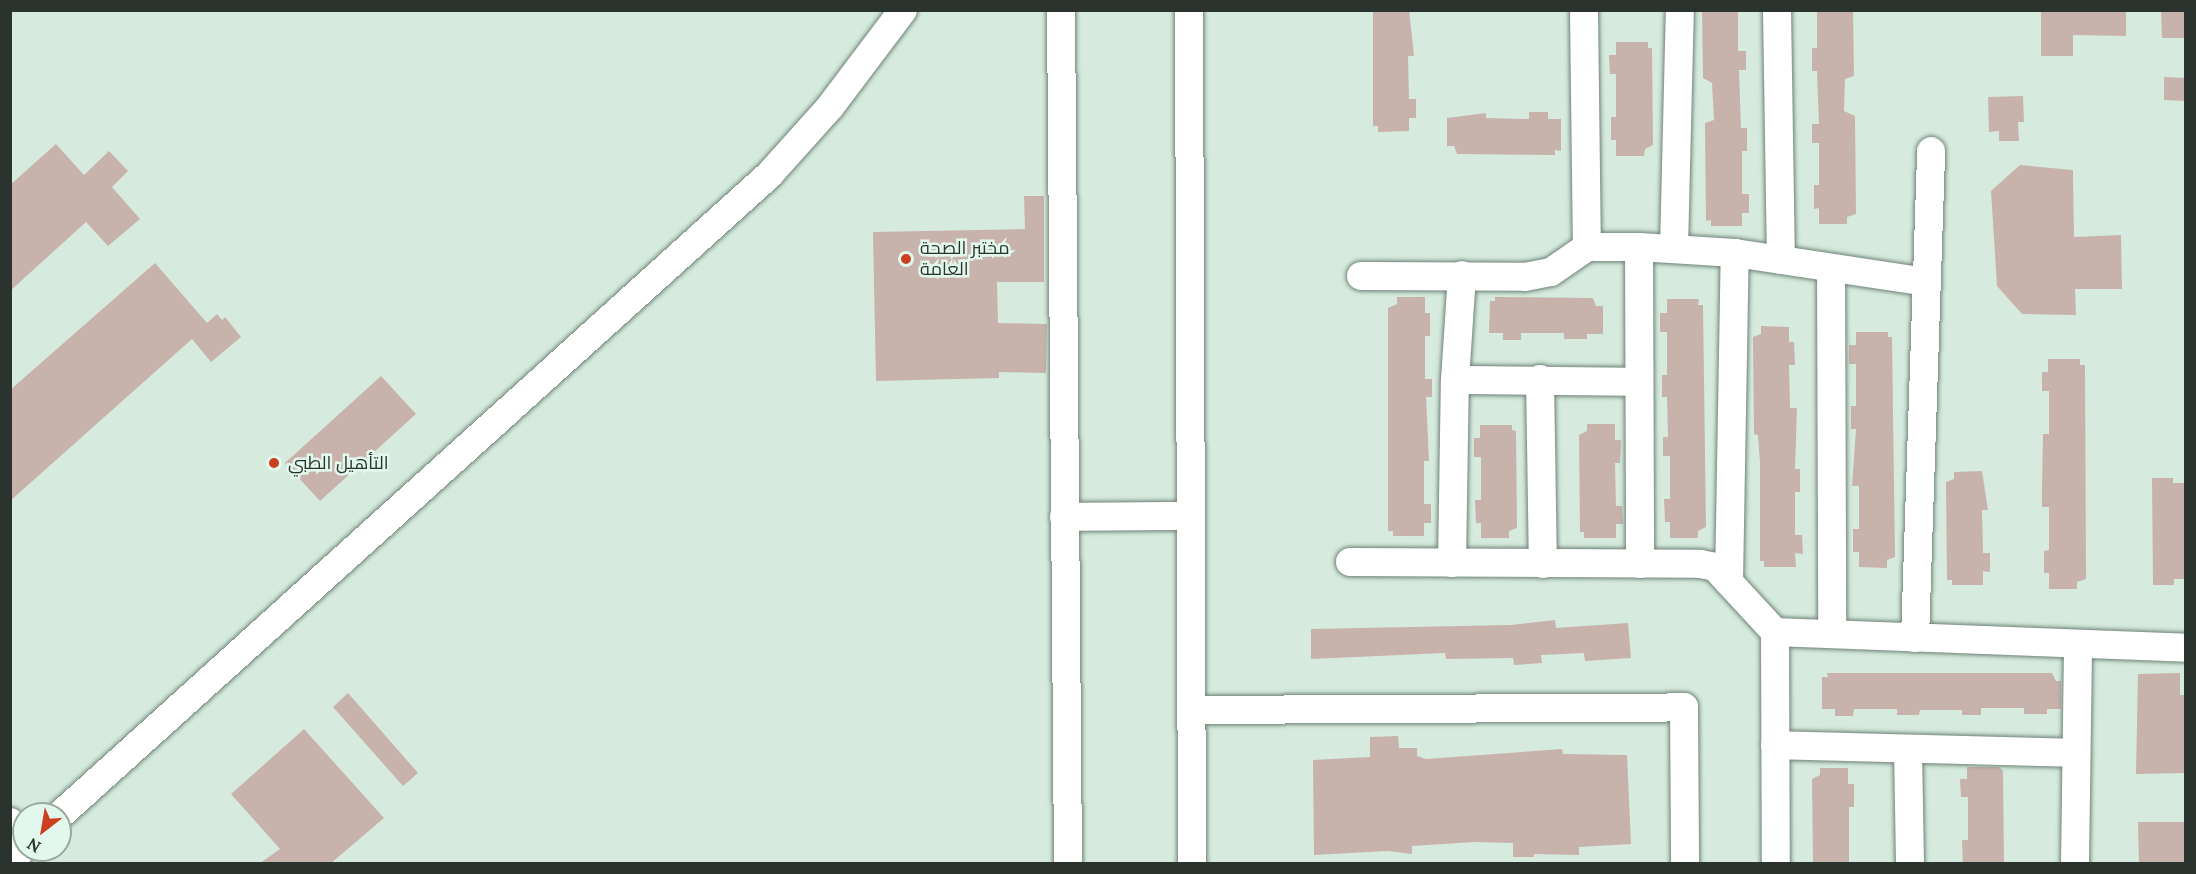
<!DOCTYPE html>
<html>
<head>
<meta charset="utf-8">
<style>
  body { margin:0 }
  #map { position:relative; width:2196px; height:874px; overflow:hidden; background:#d6ebde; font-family:Lora,Cairo,serif }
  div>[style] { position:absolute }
  .building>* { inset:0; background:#c8b2ac }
  .roads { filter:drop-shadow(0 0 2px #6f8277) drop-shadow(0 0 2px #6f8277) }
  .minor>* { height:28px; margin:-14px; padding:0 14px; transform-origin:14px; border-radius:14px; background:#fff }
  .dots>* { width:16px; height:16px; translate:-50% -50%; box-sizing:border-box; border:3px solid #e3f8ec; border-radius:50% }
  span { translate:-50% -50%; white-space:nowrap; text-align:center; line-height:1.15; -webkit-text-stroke:5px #e3f8ec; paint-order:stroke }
  .poi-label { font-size:18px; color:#2b332e }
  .left { translate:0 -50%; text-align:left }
  .frame { position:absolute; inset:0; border:12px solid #2b332e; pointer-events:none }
  .north { position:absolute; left:12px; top:802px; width:60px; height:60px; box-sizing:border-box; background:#e3f8ec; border:2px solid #99a9a0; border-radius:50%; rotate:211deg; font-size:16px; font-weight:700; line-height:24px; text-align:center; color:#2b332e }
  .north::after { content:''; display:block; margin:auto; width:21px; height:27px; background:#ca4021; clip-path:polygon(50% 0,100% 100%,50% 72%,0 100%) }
</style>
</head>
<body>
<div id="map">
  <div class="building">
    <div style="clip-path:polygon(1373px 10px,1409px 10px,1414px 56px,1408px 56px,1409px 99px,1416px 99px,1416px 118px,1409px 118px,1409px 131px,1378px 132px,1378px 126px,1373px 126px)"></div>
    <div style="clip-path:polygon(1702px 10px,1738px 10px,1738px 51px,1746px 51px,1746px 70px,1739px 70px,1741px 128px,1747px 128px,1747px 151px,1742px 151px,1742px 194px,1749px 194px,1749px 213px,1742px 213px,1742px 226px,1711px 226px,1711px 220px,1706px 221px,1705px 123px,1714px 120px,1712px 83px,1703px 78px)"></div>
    <div style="clip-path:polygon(1817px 10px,1853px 10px,1854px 76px,1845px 79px,1844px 111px,1855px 116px,1856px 214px,1847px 217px,1847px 224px,1819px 224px,1819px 208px,1814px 209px,1814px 185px,1819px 185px,1819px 143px,1812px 143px,1812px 124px,1819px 124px,1817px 71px,1812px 71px,1812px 48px,1817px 48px)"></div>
    <div style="clip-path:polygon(2041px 10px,2126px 10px,2126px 36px,2073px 35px,2073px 56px,2041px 56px)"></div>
    <div style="clip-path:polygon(2161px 10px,2186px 10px,2186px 38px,2162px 38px)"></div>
    <div style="clip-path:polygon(1616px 42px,1648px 42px,1648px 48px,1652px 48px,1653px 145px,1645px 149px,1644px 156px,1616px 156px,1616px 140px,1611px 140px,1611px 117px,1616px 117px,1616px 74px,1610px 74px,1609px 55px,1616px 55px)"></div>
    <div style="clip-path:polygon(2164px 77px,2186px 78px,2186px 101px,2164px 100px)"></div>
    <div style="clip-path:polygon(2023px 96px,2024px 122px,2018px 122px,2019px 141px,1999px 141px,1999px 131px,1989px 132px,1988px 97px)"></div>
    <div style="clip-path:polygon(1529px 112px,1548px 112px,1548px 119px,1561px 119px,1561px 151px,1555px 150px,1555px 155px,1457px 154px,1454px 146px,1447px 146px,1447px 118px,1486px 113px,1486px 118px,1529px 119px)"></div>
    <div style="clip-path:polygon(56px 144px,84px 175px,109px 151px,128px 171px,112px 187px,140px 219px,108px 246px,86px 222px,10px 291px,10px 185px)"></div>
    <div style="clip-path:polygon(2020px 165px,2073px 170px,2074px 237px,2121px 235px,2122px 289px,2075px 289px,2076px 315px,2022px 314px,1997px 286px,1991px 191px)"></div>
    <div style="clip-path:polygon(1024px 196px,1044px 196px,1044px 282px,997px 282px,998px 323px,1047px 324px,1046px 373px,999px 372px,999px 378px,876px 381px,873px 232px,1025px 229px)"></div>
    <div style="clip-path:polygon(155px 263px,207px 323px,217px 314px,222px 320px,225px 317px,241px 337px,211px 362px,192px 339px,10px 501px,10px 390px)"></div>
    <div style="clip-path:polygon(1397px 297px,1425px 297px,1425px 313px,1430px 313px,1430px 336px,1425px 336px,1425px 379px,1432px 379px,1432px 397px,1426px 397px,1429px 461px,1424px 461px,1424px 504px,1431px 504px,1431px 523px,1424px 523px,1424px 536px,1393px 536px,1393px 531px,1388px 531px,1388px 308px,1397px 304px)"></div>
    <div style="clip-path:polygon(1495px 297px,1593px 298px,1596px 306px,1603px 306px,1603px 334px,1587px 334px,1587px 339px,1564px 339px,1564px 333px,1521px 333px,1521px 340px,1503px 340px,1503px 333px,1489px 333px,1490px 301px,1495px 301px)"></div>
    <div style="clip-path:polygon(1667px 299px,1699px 299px,1698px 305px,1703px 305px,1706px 527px,1698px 531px,1698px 538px,1670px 538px,1670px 522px,1665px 522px,1664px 499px,1670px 499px,1670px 456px,1663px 456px,1663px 437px,1668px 437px,1667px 397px,1662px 397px,1662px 375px,1667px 375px,1667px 332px,1660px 332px,1660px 313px,1667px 313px)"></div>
    <div style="clip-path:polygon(1761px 326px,1789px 327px,1789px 342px,1794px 342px,1795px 365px,1789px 365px,1790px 408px,1797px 408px,1795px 469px,1800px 469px,1800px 492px,1795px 492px,1795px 535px,1802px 535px,1803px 554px,1795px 553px,1796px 567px,1764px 567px,1764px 561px,1760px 561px,1760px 463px,1758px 435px,1754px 434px,1753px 337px,1761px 334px)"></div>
    <div style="clip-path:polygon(1856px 332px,1888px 332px,1888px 337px,1892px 337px,1895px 557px,1887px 560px,1887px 568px,1859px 567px,1859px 552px,1853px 552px,1853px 529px,1859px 529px,1859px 486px,1852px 486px,1856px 429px,1851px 429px,1851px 406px,1856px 406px,1856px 364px,1849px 364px,1849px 345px,1856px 345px)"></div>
    <div style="clip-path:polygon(2048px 359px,2080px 359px,2080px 365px,2085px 365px,2086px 579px,2077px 582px,2077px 589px,2049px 589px,2049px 573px,2044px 573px,2044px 551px,2049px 550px,2049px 507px,2042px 507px,2042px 489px,2043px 434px,2049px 434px,2049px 391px,2042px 391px,2042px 372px,2048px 372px)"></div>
    <div style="clip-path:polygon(381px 376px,416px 414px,320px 501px,285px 463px)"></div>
    <div style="clip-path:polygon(1587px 424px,1615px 424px,1615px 440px,1621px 440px,1620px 463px,1615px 463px,1616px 506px,1622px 506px,1623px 524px,1616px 524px,1616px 538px,1584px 538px,1584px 532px,1580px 532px,1579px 435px,1587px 431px)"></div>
    <div style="clip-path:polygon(1480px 425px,1512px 425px,1512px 430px,1516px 431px,1517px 528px,1509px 531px,1509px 538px,1481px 538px,1481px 523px,1476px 523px,1475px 500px,1481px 500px,1481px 457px,1474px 457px,1474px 438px,1480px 438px)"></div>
    <div style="clip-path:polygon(1982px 471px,1988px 510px,1982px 510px,1983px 553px,1990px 553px,1990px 572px,1983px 571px,1983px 585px,1952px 585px,1952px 580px,1947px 580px,1946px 482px,1954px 479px,1954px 472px)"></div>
    <div style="clip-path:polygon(2152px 478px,2173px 478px,2173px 483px,2186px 483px,2186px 579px,2174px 579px,2174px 585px,2153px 585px)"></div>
    <div style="clip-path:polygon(1555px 620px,1556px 628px,1628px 623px,1631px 658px,1585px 661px,1584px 653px,1541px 655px,1542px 663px,1514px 665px,1513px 658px,1446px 659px,1445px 653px,1311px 659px,1311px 629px,1511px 625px)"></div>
    <div style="clip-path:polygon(1827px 673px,2052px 673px,2056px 681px,2061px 681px,2061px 709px,2047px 709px,2047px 714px,2024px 714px,2024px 708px,1981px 708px,1981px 715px,1962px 715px,1962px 710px,1920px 710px,1919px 715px,1897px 715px,1897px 709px,1854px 709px,1853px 716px,1835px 716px,1835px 709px,1822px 709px,1822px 677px,1828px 677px)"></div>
    <div style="clip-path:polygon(2180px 673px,2180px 695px,2186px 695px,2186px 773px,2136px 774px,2138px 674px)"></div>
    <div style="clip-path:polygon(348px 693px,418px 773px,403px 786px,333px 707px)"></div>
    <div style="clip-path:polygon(304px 729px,384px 818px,330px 864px,259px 864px,280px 849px,231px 794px)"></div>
    <div style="clip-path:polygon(1398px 736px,1399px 748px,1417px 748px,1417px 756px,1426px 759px,1562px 749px,1563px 754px,1627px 755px,1631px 844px,1579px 847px,1579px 855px,1534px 854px,1534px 857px,1513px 857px,1513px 843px,1475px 842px,1412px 846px,1412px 854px,1388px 851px,1314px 855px,1313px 760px,1370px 757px,1370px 737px)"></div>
    <div style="clip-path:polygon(1967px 767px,1999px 767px,2003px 771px,2004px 864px,1963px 864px,1962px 840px,1968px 840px,1968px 797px,1961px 797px,1960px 779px,1967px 779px)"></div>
    <div style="clip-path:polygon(1820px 768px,1848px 768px,1848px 784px,1854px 784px,1854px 807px,1849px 807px,1849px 864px,1813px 864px,1812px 779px,1820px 775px)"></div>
    <div style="clip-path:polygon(2138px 822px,2185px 822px,2186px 864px,2139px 864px)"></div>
  </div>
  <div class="roads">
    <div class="minor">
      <div style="left:1061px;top:10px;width:854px;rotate:89.53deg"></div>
      <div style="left:1189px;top:10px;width:854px;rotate:89.8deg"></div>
      <div style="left:1584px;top:10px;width:237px;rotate:89.3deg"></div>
      <div style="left:1777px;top:10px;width:250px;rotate:89.1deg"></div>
      <div style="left:1639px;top:247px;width:317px;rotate:89.8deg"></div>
      <div style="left:1674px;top:249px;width:239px;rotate:-88.6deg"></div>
      <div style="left:1831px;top:268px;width:366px;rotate:89.8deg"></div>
      <div style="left:1361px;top:276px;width:164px;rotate:0.3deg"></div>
      <div style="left:1525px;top:277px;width:26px;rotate:-11deg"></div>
      <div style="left:1551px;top:272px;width:44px;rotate:-34.8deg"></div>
      <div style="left:1587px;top:247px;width:52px"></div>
      <div style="left:1639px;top:247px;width:96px;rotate:3.6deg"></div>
      <div style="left:1735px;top:253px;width:194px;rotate:8.6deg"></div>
      <div style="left:1540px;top:379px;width:185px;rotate:89.1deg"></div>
      <div style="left:1455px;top:380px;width:184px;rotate:0.6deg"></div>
      <div style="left:1064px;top:517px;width:126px;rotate:-0.5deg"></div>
      <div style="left:1350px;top:562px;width:350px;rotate:0.3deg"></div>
      <div style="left:1700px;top:564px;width:15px;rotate:11deg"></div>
      <div style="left:1715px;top:567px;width:88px;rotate:47.3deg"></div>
      <div style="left:1775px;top:632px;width:232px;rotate:89.8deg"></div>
      <div style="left:1452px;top:563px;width:183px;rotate:-89.1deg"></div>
      <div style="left:1455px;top:380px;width:105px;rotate:-86.2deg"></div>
      <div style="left:1729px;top:582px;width:329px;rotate:-89deg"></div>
      <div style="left:1775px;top:632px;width:411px;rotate:2.2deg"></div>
      <div style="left:1915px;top:638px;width:487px;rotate:-88.1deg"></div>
      <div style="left:1191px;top:710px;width:493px;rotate:-0.3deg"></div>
      <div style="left:1684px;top:707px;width:157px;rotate:89.6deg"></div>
      <div style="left:1775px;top:745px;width:301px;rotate:1.5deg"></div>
      <div style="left:1908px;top:749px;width:115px;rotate:89deg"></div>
      <div style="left:60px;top:815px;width:955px;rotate:-42.07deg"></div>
      <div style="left:769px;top:175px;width:91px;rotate:-48.1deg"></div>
      <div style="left:830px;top:107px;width:121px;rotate:-53deg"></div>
      <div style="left:10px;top:822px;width:20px;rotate:45deg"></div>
      <div style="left:10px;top:860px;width:18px;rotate:-41deg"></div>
      <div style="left:2075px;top:864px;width:219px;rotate:-89.2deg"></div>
    </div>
  </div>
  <div class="dots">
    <div style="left:906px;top:259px;background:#ca4021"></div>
    <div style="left:274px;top:463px;background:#ca4021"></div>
  </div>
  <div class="poi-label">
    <span class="left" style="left:920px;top:259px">مختبر الصحة<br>العامة</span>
    <span class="left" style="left:288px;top:463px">التأهيل الطبي</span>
  </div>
  <div class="frame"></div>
  <div class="north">N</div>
</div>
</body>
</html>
